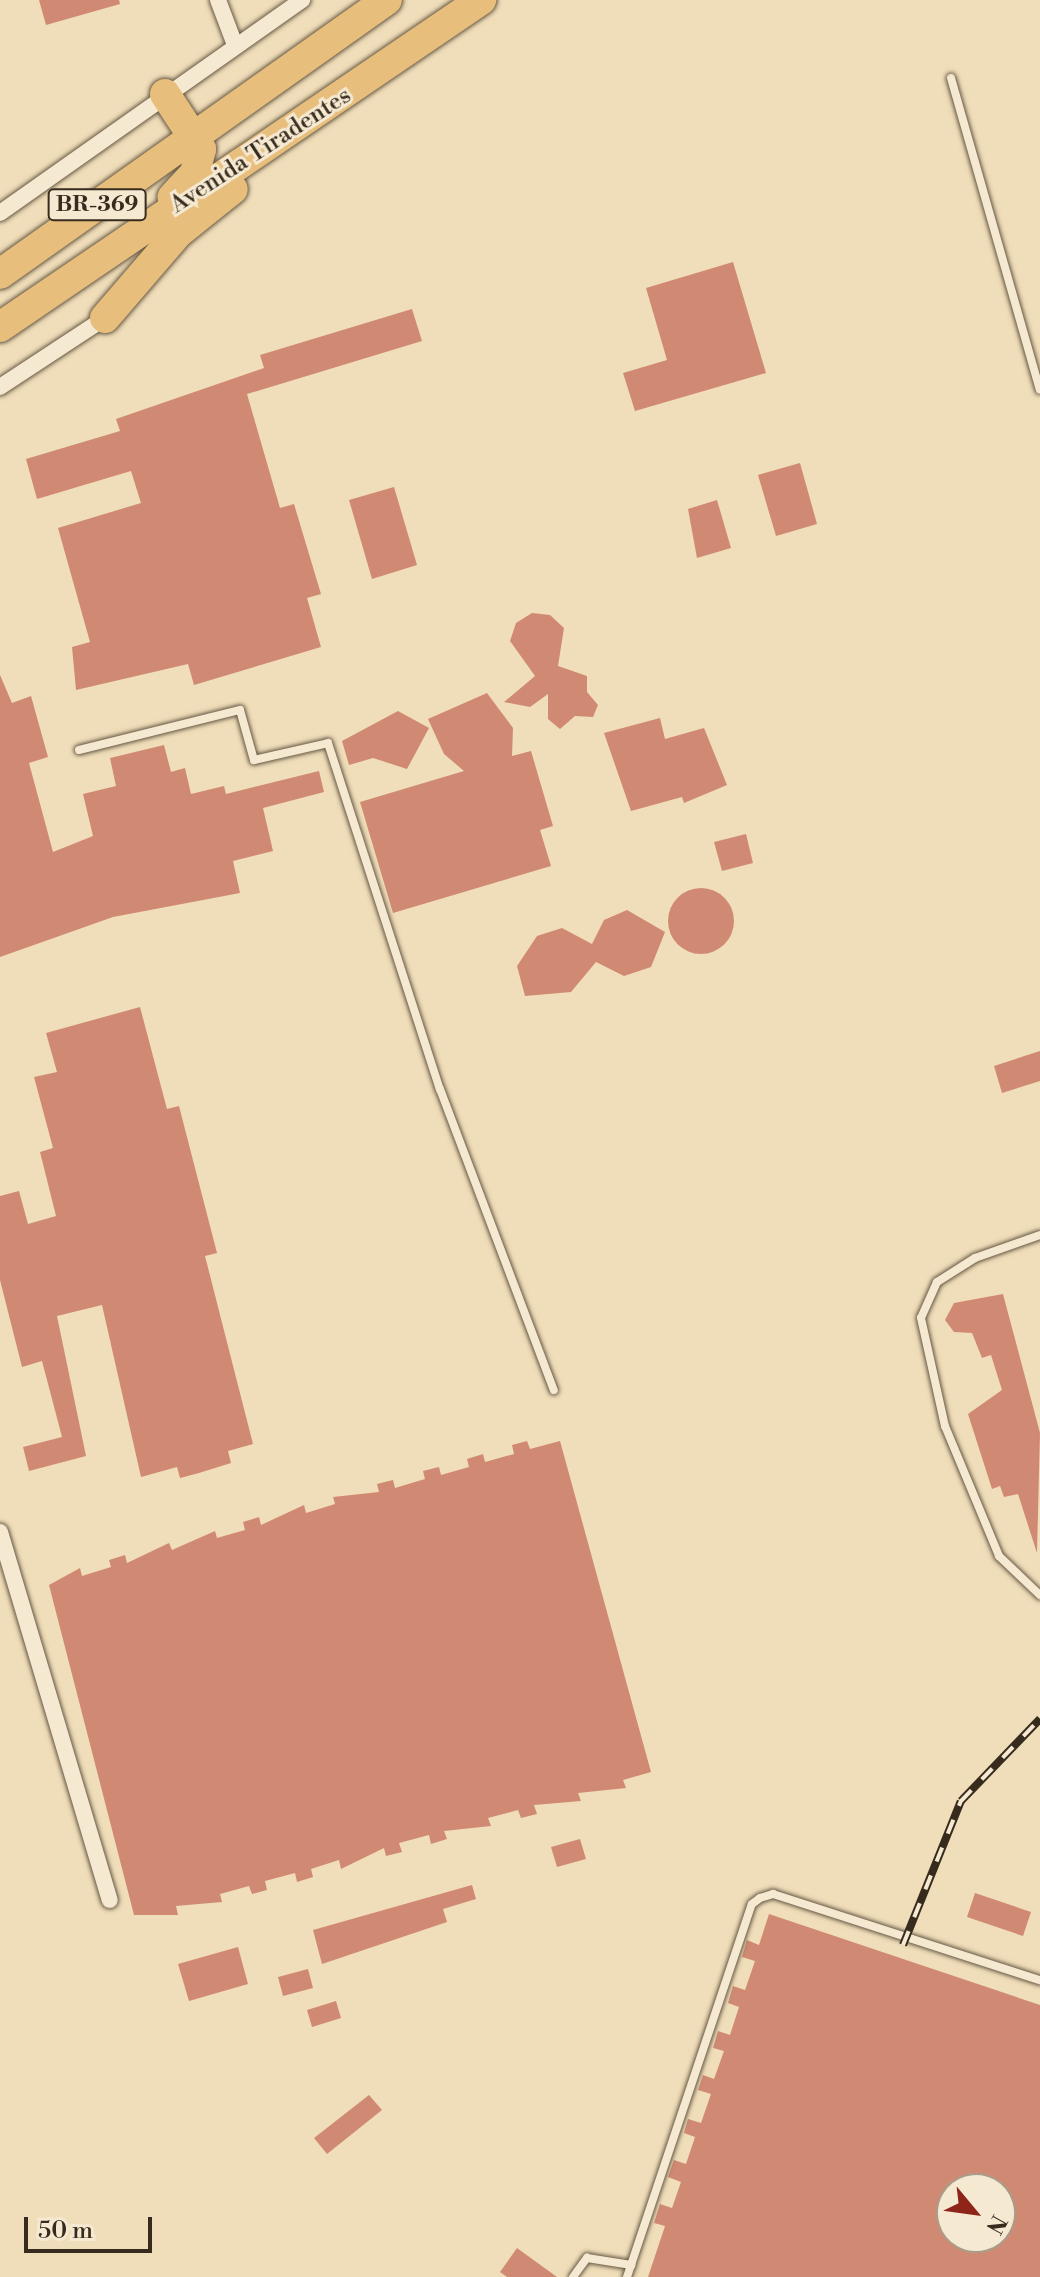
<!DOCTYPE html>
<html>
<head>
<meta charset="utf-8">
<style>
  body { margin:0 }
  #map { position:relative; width:1040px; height:2277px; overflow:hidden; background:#f0ddb9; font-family:"Libre Bodoni",serif }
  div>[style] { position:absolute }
  .building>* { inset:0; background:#d08a73 }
  .round { border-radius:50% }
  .roads { filter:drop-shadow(0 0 2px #655844) drop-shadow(0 0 2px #655844) }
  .lane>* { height:8px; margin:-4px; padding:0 4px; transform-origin:4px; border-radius:4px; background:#f5e9d2 }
  .street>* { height:16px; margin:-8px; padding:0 8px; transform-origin:8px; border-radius:8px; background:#f5e9d2 }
  .highway>* { height:30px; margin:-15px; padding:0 15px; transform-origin:15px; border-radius:15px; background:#e8be7c }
  .rail>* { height:8px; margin-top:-4px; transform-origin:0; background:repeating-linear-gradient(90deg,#f5e9d2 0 15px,#372b1d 0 30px); box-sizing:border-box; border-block:2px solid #372b1d }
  span { translate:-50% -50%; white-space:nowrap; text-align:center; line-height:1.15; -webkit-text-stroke:6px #f5e9d2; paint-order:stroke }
  .shield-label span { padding:2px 6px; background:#f5e9d2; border:2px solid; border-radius:6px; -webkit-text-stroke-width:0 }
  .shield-label { font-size:22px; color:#372b1d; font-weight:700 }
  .street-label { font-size:24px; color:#372b1d }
  .north { position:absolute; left:936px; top:2173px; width:80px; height:80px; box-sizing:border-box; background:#f5e9d2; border:2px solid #a99d8a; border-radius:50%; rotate:119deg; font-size:22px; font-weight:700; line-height:32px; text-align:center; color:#372b1d }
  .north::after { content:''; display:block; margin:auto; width:28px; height:36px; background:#8f2418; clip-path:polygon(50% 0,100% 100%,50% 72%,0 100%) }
  .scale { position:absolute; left:24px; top:2217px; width:128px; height:36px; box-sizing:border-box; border:4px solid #372b1d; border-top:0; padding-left:10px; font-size:24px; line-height:28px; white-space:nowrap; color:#372b1d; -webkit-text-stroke:6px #f5e9d2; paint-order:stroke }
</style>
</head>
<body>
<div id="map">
  <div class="building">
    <div style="clip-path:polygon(39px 0,119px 0,120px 4px,46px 25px)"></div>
    <div style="clip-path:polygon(733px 262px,766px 373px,635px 411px,623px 373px,667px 360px,646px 288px)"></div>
    <div style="clip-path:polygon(412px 309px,422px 341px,247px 394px,280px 508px,294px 504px,321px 594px,307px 598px,321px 647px,194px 685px,188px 664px,76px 690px,72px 647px,90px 642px,58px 528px,141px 503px,131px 471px,37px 499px,26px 459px,120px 431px,116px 419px,264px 368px,260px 355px)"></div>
    <div style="clip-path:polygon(800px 463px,817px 524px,776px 536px,758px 475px)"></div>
    <div style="clip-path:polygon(394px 487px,417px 565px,372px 579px,349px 500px)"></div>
    <div style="clip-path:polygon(717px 500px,731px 548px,697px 558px,688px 509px)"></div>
    <div style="clip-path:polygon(532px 613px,550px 615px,564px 628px,558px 666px,587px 676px,587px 692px,598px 705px,593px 717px,575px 716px,560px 729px,548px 719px,548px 694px,530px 707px,504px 702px,535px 676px,510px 641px,516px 623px)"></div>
    <div style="clip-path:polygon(0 675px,12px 703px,31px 696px,48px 757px,29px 763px,53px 852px,93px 836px,83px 794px,116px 786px,110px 758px,164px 745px,171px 772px,185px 768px,191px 794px,224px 786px,226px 794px,319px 771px,324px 792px,263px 808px,273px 851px,233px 861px,240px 893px,113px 917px,0 957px)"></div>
    <div style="clip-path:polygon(487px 693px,513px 728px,512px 756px,531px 751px,553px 826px,540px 830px,551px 866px,393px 913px,360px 802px,464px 771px,444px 754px,428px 719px)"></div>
    <div style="clip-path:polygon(398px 711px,429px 728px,407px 769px,373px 758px,349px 765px,342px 741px)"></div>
    <div style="clip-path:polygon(660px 718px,665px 739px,704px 728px,727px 785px,684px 803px,682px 797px,631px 811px,604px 733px)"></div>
    <div style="clip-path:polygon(746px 834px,753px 863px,722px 871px,714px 842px)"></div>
    <div class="round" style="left:668px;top:888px;width:66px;height:66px"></div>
    <div style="clip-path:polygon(627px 910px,665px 932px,651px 967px,624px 976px,596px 962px,571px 992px,525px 996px,517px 966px,537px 936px,562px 928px,592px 944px,604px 920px)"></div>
    <div style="clip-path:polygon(140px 1007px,167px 1109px,179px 1106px,217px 1253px,205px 1256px,253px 1444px,228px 1451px,231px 1463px,199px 1473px,180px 1478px,177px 1467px,141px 1477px,102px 1305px,57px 1316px,86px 1456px,29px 1471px,23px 1447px,62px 1437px,42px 1361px,22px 1367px,0 1280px,0 1196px,19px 1191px,28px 1224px,56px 1216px,40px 1152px,53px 1148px,34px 1077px,57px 1072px,46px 1033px)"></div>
    <div style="clip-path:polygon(1040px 1051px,1040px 1081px,1002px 1093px,994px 1066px)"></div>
    <div style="clip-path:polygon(1003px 1294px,1040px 1433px,1037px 1553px,1018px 1494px,1004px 1497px,1000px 1486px,992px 1489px,968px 1414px,1002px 1390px,991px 1355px,982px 1358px,972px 1333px,954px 1332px,945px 1320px,954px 1303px)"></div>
    <div style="clip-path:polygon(527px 1441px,530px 1449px,560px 1441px,651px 1772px,623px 1780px,626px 1788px,578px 1793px,581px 1801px,534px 1805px,537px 1814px,521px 1818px,518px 1810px,488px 1818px,491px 1826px,444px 1831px,447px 1839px,431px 1844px,429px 1835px,399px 1843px,402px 1852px,386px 1856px,384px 1848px,341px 1869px,339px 1860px,311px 1869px,313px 1877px,297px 1882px,295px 1873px,265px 1881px,267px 1890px,252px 1894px,249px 1886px,220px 1894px,222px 1902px,176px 1906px,178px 1915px,134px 1915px,49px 1585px,80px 1568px,82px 1576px,111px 1567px,109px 1560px,125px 1555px,127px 1563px,169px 1543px,172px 1550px,215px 1531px,217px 1538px,245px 1530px,243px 1522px,259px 1517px,261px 1525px,304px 1505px,306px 1513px,335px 1504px,333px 1497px,379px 1492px,377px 1484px,393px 1480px,395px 1488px,425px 1479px,423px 1471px,439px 1467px,441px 1475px,469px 1467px,467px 1459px,483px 1454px,485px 1462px,514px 1454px,512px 1445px)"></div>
    <div style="clip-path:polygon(580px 1839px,586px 1859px,557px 1867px,551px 1847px)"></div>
    <div style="clip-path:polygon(472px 1885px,476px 1899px,443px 1909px,447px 1922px,322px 1964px,313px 1930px)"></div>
    <div style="clip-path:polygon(975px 1893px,1031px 1912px,1023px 1936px,967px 1917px)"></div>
    <div style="clip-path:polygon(evenodd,769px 1914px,1040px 2005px,1040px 2277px,648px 2277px,665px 2226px,654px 2223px,660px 2204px,672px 2208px,681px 2182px,668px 2177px,674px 2160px,686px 2164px,695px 2137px,684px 2133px,688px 2119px,701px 2123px,711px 2094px,698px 2090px,703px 2075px,714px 2079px,724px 2051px,713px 2048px,718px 2031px,730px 2035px,739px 2007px,728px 2003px,733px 1986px,745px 1990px,755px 1961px,742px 1957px,747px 1940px,759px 1945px,769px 1914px,952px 2189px,1000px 2189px,1000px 2237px,952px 2237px,952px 2189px)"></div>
    <div style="clip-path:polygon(238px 1947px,248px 1984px,189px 2001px,178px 1964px)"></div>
    <div style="clip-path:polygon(308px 1969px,313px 1988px,283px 1996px,278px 1977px)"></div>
    <div style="clip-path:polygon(336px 2001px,341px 2018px,312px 2027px,307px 2010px)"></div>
    <div style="clip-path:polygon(369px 2095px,382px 2110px,327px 2154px,314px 2138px)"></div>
    <div style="clip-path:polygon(517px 2248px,557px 2277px,507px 2277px,500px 2272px)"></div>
  </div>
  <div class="roads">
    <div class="lane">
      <div style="left:951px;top:78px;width:324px;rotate:74.1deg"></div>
      <div style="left:79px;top:750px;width:166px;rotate:-14deg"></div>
      <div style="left:240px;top:710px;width:52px;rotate:74.4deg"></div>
      <div style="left:254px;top:760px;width:76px;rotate:-12.9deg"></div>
      <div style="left:328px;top:743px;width:364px;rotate:72.1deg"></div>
      <div style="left:440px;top:1089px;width:322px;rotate:69.3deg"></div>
      <div style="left:1040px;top:1235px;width:69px;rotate:160.5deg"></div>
      <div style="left:975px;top:1258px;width:45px;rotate:147.7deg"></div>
      <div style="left:937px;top:1282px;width:39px;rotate:114deg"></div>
      <div style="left:921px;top:1318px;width:111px;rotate:77.5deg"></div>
      <div style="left:945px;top:1426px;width:141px;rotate:67.4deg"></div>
      <div style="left:999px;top:1556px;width:57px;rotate:43.6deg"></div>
      <div style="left:573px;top:2277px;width:24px;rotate:-54deg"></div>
      <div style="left:587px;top:2258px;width:45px;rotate:9deg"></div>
      <div style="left:627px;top:2277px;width:393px;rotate:-71.5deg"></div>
      <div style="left:752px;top:1904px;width:10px;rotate:-37deg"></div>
      <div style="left:760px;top:1898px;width:14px;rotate:-17deg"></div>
      <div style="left:773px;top:1894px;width:281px;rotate:17.9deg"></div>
    </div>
    <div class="street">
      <div style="left:218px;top:0;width:48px;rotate:69.3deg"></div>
      <div style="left:0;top:213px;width:370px;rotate:-35.2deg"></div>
      <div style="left:0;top:387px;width:126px;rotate:-33.3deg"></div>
      <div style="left:0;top:1532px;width:384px;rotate:73.4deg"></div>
    </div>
    <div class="highway">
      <div style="left:165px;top:94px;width:66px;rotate:56.8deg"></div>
      <div style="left:201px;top:149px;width:25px;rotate:104deg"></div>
      <div style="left:195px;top:173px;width:33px;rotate:133deg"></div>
      <div style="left:0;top:274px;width:474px;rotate:-35.3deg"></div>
      <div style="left:105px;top:318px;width:112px;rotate:-49.3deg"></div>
      <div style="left:178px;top:233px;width:70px;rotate:-38.7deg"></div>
      <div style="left:0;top:327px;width:582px;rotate:-34.21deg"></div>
    </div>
  </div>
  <div class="rail">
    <div style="left:903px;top:1945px;width:155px;rotate:-68.1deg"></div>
    <div style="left:961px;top:1801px;width:114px;rotate:-46.1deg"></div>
  </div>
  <div class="shield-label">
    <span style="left:97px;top:205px">BR-369</span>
  </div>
  <div class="street-label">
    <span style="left:261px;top:151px;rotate:-33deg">Avenida Tiradentes</span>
  </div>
  <div class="north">N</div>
  <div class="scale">50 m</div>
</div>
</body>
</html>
